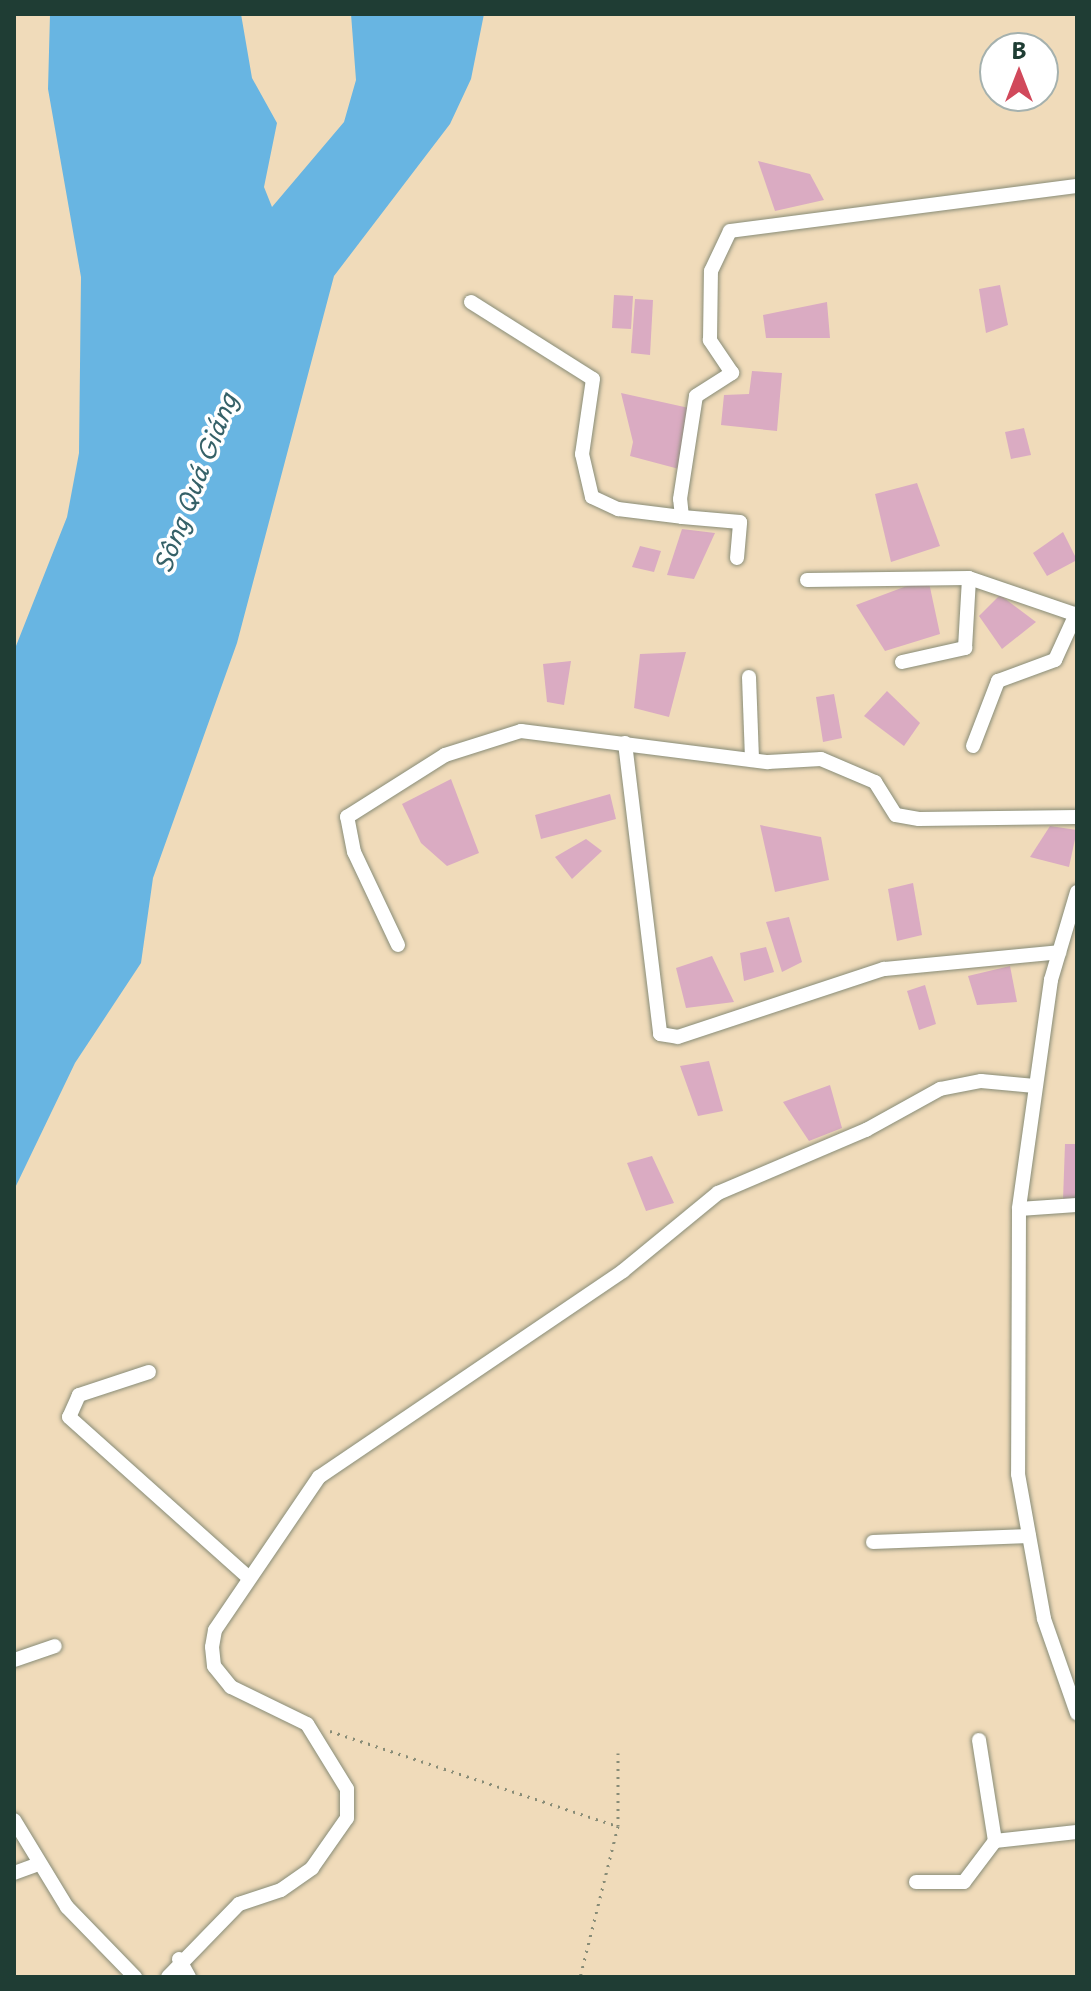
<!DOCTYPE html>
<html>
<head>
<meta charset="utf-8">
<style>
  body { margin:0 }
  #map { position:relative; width:1091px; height:1991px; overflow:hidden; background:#f0dbba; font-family:"Playpen Sans",sans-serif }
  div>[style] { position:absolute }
  .water>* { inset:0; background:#68b5e2 }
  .building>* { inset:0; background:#daabc2 }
  .path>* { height:3px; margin-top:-1.5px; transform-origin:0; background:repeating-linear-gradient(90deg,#888c77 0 2px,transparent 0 8px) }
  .roads { filter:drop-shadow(0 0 2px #888c77) drop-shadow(0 0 2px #888c77) }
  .street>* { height:14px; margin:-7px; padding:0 7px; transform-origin:7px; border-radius:7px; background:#fff }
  span { translate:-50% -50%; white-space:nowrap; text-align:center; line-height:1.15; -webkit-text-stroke:7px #fff; paint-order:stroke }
  .water-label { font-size:24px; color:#356168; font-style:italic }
  .frame { position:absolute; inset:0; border:16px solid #1f3d34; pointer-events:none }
  .north { position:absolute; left:979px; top:32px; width:80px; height:80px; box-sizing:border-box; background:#fff; border:2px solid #a5b1ae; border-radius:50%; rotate:0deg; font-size:22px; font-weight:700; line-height:32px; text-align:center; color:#1f3d34 }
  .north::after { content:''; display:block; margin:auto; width:28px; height:36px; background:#d1495b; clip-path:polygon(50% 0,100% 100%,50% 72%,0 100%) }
</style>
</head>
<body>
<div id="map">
  <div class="water">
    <div style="clip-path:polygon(50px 14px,241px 14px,252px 78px,277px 123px,264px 187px,272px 207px,344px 122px,356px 80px,351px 14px,484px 14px,471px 79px,450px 124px,334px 276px,237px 643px,153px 878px,141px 963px,75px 1063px,14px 1190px,14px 651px,67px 517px,79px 453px,81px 277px,48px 89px)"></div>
  </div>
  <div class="building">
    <div style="clip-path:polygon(758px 161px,810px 174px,824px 200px,775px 211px)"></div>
    <div style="clip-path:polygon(1000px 285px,1008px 325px,986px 333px,979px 289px)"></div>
    <div style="clip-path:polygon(614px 295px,633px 296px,631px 329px,612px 328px)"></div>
    <div style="clip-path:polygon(635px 299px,653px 300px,650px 355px,631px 353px)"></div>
    <div style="clip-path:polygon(827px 302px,830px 338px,766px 338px,763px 315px)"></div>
    <div style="clip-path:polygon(752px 371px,782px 373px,777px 431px,721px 425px,724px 395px,749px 394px)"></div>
    <div style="clip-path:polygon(621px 393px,689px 408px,679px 469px,630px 456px,633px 442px)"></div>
    <div style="clip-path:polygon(1024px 428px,1031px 455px,1011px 459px,1005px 432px)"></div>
    <div style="clip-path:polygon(917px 483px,940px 546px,891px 562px,875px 494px)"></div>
    <div style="clip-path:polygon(682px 529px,715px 533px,694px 579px,667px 575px)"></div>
    <div style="clip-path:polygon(1063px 532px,1077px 560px,1047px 576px,1033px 553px)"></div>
    <div style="clip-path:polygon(640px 546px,661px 551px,654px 572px,632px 567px)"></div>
    <div style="clip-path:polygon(928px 578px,940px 634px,885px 651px,856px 605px)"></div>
    <div style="clip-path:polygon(1000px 595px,1036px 622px,1002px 649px,979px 616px)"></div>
    <div style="clip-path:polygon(686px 652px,669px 717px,634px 708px,640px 654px)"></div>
    <div style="clip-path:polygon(571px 661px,564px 705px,547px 702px,543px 664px)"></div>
    <div style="clip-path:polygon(887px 691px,920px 723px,904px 746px,864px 716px)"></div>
    <div style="clip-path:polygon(834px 694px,842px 738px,823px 742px,816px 697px)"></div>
    <div style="clip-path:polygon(451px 779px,479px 853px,447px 866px,421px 843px,402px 804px)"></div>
    <div style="clip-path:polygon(610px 794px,616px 819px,541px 839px,535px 815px)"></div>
    <div style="clip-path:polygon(760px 825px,821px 837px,829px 880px,775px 892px)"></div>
    <div style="clip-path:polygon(1050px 826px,1077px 830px,1069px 867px,1030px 857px)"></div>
    <div style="clip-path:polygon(586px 839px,602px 851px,572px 879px,555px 857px)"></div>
    <div style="clip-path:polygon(913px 883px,922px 935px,897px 941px,888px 889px)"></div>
    <div style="clip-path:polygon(789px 917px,802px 962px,782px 972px,766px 922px)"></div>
    <div style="clip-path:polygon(766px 947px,774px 972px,744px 981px,740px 953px)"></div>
    <div style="clip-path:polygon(712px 956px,734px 1002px,686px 1008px,676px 968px)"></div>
    <div style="clip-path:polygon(1010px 966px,1017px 1002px,977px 1005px,968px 976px)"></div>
    <div style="clip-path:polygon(925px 985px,936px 1024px,919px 1030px,907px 991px)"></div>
    <div style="clip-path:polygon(709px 1061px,723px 1111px,698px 1116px,680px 1066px)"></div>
    <div style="clip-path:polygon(830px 1085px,842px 1128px,809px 1141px,783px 1102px)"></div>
    <div style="clip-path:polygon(1065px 1144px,1077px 1144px,1077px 1200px,1063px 1200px)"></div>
    <div style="clip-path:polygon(652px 1156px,674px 1203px,646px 1211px,627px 1163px)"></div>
  </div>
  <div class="path">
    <div style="left:330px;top:1731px;width:303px;rotate:18.3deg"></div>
    <div style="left:618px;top:1826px;width:156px;rotate:104.1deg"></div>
    <div style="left:618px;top:1753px;width:73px;rotate:90deg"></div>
  </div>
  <div class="roads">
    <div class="street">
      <div style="left:471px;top:302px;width:144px;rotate:32.3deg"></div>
      <div style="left:593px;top:379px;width:76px;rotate:98.3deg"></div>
      <div style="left:582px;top:454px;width:44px;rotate:76.9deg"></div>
      <div style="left:592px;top:497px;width:29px;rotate:25deg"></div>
      <div style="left:618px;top:509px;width:64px;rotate:7.1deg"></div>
      <div style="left:737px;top:558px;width:36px;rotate:-85deg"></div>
      <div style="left:740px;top:522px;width:58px;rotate:-175.1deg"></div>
      <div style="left:682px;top:517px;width:18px;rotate:-96deg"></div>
      <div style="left:680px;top:499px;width:104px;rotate:-81.2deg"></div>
      <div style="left:696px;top:396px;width:43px;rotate:-32.6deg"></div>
      <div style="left:732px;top:373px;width:40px;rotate:-124deg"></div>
      <div style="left:710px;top:340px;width:69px;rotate:-89.2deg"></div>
      <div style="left:711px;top:271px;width:44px;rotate:-64.6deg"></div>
      <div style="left:730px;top:231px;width:350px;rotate:-7.4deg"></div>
      <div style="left:807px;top:580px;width:162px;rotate:-0.7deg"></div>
      <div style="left:969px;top:578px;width:114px;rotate:18.9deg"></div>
      <div style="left:902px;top:662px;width:65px;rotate:-12.5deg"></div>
      <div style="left:965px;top:648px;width:70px;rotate:-86.7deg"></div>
      <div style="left:749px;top:677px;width:83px;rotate:87.9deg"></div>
      <div style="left:625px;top:743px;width:293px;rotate:83.1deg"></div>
      <div style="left:660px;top:1034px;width:18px;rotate:9deg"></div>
      <div style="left:678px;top:1037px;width:217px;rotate:-18.3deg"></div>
      <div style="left:884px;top:969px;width:176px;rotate:-5.5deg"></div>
      <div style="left:973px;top:746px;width:70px;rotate:-69deg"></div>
      <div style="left:998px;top:681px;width:61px;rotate:-20.2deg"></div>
      <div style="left:1055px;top:660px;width:51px;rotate:-65.5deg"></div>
      <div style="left:1077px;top:892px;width:92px;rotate:106.5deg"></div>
      <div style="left:1051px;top:980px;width:231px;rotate:98deg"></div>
      <div style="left:1019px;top:1209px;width:265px;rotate:90.2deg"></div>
      <div style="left:1018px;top:1474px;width:147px;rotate:79.8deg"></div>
      <div style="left:1044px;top:1619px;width:100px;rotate:70.7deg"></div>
      <div style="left:398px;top:945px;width:103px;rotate:-115.3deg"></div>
      <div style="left:354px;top:852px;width:36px;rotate:-101deg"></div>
      <div style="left:347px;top:817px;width:116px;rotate:-32.3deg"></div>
      <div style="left:445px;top:755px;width:80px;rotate:-17.5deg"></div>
      <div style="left:521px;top:731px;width:249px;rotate:7.2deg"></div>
      <div style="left:768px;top:762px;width:53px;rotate:-3.2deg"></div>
      <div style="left:821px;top:759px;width:59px;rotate:23.1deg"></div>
      <div style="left:875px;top:782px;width:39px;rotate:58deg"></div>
      <div style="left:896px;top:815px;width:23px;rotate:10deg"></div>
      <div style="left:919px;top:819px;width:158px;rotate:-0.7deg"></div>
      <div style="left:1019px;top:1209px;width:58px;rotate:-3.9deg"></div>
      <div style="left:149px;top:1372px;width:74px;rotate:161.8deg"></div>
      <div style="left:79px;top:1395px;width:24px;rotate:114deg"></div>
      <div style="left:69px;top:1417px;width:240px;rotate:41.8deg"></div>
      <div style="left:873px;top:1542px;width:156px;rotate:-2.2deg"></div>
      <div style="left:14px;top:1660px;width:43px;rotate:-18.9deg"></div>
      <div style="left:979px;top:1740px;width:102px;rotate:81deg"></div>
      <div style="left:14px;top:1820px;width:102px;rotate:58.7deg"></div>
      <div style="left:67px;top:1907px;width:98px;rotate:45.8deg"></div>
      <div style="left:14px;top:1873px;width:27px;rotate:-20deg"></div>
      <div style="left:916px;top:1882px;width:48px"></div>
      <div style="left:964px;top:1882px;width:51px;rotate:-52.9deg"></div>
      <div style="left:995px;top:1841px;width:82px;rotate:-6.3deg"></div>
      <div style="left:179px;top:1959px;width:21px;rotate:61deg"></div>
      <div style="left:168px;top:1977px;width:102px;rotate:-45.8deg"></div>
      <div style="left:239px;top:1904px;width:44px;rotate:-18.4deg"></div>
      <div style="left:281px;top:1890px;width:38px;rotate:-35deg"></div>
      <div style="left:312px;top:1868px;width:61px;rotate:-55deg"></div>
      <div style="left:347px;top:1818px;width:29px;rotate:-90deg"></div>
      <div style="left:347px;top:1789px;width:76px;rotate:-121.6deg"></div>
      <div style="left:307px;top:1724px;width:85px;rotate:-154deg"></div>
      <div style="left:231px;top:1687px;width:27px;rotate:-129deg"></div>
      <div style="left:214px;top:1666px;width:19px;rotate:-96deg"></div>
      <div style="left:212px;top:1647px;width:17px;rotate:-80deg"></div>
      <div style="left:215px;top:1630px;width:185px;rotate:-55.8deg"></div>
      <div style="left:319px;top:1477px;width:367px;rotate:-34.1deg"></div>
      <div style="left:623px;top:1271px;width:123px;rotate:-39.4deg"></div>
      <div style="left:718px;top:1193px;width:161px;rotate:-23.1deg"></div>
      <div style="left:866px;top:1130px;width:85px;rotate:-29deg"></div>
      <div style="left:940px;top:1089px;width:42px;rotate:-11deg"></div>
      <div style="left:981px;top:1081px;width:54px;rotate:5.3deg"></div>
    </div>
  </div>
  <div class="water-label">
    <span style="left:195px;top:483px;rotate:-69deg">Sông Quá Giáng</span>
  </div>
  <div class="frame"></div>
  <div class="north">B</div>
</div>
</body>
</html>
